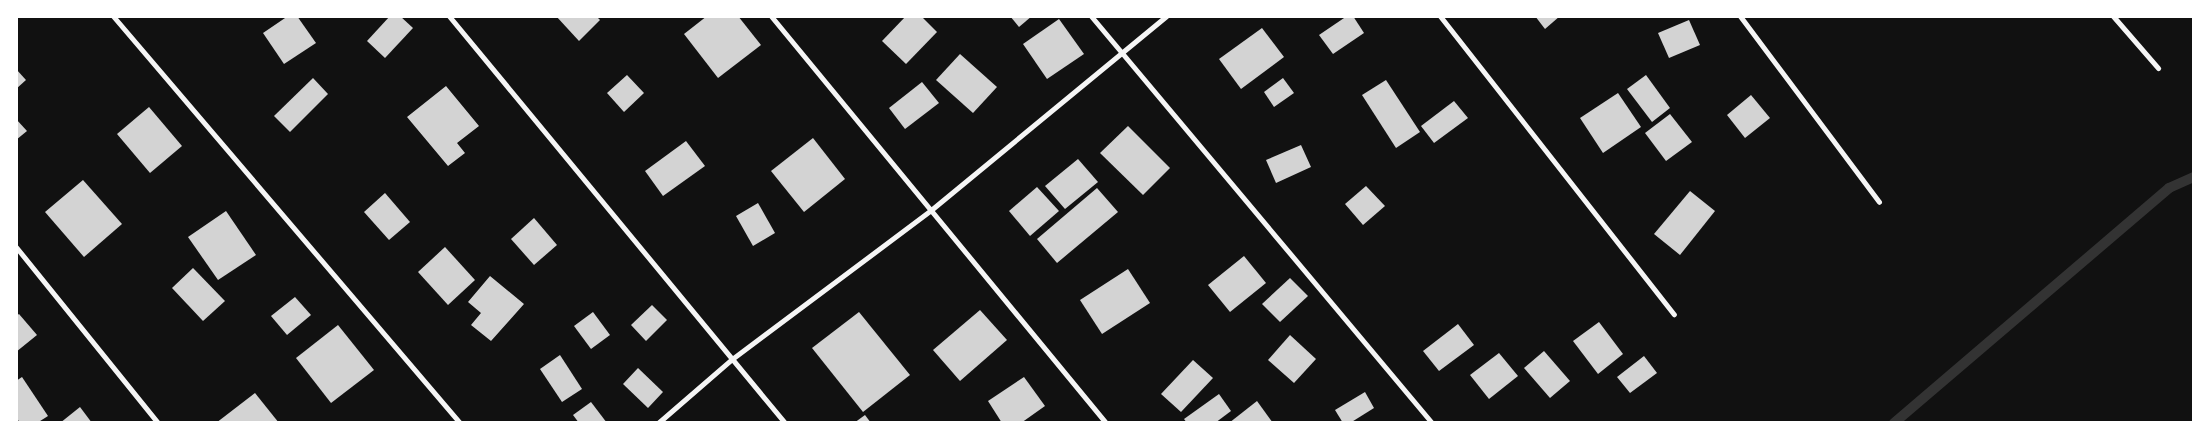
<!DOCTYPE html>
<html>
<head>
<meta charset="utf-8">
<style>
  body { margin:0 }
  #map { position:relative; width:2210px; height:439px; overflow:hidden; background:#111; font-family:Georgia,serif }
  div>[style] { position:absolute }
  .stream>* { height:10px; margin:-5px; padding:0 5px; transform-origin:5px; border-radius:5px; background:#333 }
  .building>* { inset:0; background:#d3d3d3 }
  .minor>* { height:5px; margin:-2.5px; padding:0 2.5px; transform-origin:2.5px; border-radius:2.5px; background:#f5f5f5 }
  span { translate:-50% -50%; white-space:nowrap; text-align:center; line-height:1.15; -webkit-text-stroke:4px #fff; paint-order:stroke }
  .frame { position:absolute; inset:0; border:18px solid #fff; pointer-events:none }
</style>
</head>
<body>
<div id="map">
  <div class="stream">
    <div style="left:1894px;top:423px;width:362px;rotate:-40.5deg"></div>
    <div style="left:2169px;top:188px;width:27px;rotate:-24deg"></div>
  </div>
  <div class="building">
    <div style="clip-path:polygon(288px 16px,297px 16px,316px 43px,284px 64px,263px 33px)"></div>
    <div style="clip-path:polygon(390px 16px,400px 16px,413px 28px,385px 58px,367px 41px)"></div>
    <div style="clip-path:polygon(556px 16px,596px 16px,600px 20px,579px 41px)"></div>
    <div style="clip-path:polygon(707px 16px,738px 16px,761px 45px,718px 78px,684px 34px)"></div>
    <div style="clip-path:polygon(906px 16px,921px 16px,937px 32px,906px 64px,882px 41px)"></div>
    <div style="clip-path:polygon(1010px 16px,1032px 16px,1019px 27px)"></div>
    <div style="clip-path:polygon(1347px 16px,1353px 16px,1364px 33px,1333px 54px,1319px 35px)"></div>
    <div style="clip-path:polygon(1535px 16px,1560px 16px,1545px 29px)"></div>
    <div style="clip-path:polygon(1059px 19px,1084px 54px,1047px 79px,1023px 44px)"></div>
    <div style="clip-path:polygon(1689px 20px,1700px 45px,1669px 58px,1658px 33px)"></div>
    <div style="clip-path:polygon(1262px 28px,1284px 57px,1241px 89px,1219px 59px)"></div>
    <div style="clip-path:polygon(960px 54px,997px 87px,973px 113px,936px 80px)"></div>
    <div style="clip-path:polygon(16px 69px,26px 80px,16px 89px)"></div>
    <div style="clip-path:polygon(627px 75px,644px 93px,624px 112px,607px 93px)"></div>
    <div style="clip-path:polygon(1646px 75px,1670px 108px,1652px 122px,1627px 89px)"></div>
    <div style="clip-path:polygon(313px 78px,328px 94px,290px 132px,274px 116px)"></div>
    <div style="clip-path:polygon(1283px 78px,1294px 93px,1274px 107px,1264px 92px)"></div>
    <div style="clip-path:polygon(1386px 80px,1420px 132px,1396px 148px,1362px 95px)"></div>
    <div style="clip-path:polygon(922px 82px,939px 103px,905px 129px,889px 108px)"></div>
    <div style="clip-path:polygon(446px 86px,479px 126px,457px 143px,465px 153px,448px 166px,407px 117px)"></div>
    <div style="clip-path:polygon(1618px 93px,1641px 127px,1603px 153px,1580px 118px)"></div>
    <div style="clip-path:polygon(1751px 95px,1770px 118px,1745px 138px,1727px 115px)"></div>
    <div style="clip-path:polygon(1454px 101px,1468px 118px,1434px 143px,1421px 126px)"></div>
    <div style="clip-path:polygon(149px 107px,182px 146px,150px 173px,117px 134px)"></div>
    <div style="clip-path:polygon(1670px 114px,1692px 142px,1666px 161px,1645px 133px)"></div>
    <div style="clip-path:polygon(16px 119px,27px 131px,16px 140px)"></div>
    <div style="clip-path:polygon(1128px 126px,1170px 168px,1143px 195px,1100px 153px)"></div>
    <div style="clip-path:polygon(813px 138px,845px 179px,804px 212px,771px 171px)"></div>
    <div style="clip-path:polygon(686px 141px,705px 166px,663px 196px,645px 171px)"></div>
    <div style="clip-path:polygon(1301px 145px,1311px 167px,1276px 183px,1266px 160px)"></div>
    <div style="clip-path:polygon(1078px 159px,1098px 182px,1065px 209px,1045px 186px)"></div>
    <div style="clip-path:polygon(83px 180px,122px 224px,84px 257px,45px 212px)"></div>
    <div style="clip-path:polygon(1366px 186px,1385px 206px,1363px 225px,1345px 204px)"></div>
    <div style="clip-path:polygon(1037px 187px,1059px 211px,1030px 236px,1009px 211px)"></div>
    <div style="clip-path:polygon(1097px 188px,1118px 212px,1057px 263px,1037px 239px)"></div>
    <div style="clip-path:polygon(1690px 191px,1715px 211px,1680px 255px,1654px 234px)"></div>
    <div style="clip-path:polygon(385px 193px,410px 222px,389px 240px,364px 212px)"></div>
    <div style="clip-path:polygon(758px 203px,775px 233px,753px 246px,736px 216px)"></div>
    <div style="clip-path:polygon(226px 211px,256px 255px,218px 280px,188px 237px)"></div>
    <div style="clip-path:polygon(534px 218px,557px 245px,534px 265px,511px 239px)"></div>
    <div style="clip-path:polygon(445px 247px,475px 280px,448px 305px,418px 272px)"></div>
    <div style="clip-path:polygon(1244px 256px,1266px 283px,1230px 312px,1208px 285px)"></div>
    <div style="clip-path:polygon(193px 268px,225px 301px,203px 321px,172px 288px)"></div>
    <div style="clip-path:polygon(1128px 269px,1150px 303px,1102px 334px,1080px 300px)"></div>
    <div style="clip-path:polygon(490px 276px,524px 304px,491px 341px,471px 325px,481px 313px,468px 302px)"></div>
    <div style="clip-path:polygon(1290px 278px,1308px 296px,1280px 322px,1262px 304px)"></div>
    <div style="clip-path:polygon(295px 297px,311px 315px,287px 335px,271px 316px)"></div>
    <div style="clip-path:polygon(652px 305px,667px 320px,646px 341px,631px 325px)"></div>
    <div style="clip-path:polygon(980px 310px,1007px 340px,960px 381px,933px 350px)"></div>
    <div style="clip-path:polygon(593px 312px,610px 335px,591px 349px,574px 326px)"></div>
    <div style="clip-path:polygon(859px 312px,910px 375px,863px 412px,812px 348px)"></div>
    <div style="clip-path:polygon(19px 314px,37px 335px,16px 352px,16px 316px)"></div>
    <div style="clip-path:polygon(1599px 322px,1623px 354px,1598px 374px,1573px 341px)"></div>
    <div style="clip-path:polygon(1458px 324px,1474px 345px,1439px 371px,1423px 351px)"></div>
    <div style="clip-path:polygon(338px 325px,374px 370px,331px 403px,296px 358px)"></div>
    <div style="clip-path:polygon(1290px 335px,1316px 359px,1294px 383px,1268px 360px)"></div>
    <div style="clip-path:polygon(1544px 351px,1570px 381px,1550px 398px,1524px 368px)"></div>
    <div style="clip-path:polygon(1499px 353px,1518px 376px,1489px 399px,1470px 375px)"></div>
    <div style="clip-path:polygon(560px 355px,582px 389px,562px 402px,540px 369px)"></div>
    <div style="clip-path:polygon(1644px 356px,1657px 373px,1630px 393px,1617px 377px)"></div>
    <div style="clip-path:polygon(1193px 360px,1213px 378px,1181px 412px,1161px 394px)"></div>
    <div style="clip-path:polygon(638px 368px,663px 392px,648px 408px,623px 384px)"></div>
    <div style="clip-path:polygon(22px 377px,48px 416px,37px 423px,20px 423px,16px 417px,16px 381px)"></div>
    <div style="clip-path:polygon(1024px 377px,1045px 406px,1021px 423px,1002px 423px,988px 401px)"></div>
    <div style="clip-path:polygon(1365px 392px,1374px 408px,1350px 423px,1343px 423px,1335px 410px)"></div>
    <div style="clip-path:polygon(255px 393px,279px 423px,216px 423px)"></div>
    <div style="clip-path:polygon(1219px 394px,1231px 411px,1215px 423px,1187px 423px,1184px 419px)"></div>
    <div style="clip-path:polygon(1257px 401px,1273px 423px,1229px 423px)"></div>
    <div style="clip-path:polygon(591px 402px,607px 423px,579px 423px,573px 415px)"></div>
    <div style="clip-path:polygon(80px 407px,92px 423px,60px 423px)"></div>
    <div style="clip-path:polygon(865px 415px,871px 423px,854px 423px)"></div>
  </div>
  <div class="minor">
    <div style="left:113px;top:16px;width:535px;rotate:49.55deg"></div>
    <div style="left:449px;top:16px;width:528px;rotate:50.46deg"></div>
    <div style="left:771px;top:16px;width:527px;rotate:50.54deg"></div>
    <div style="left:1091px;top:16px;width:531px;rotate:50.04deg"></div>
    <div style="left:1440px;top:16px;width:379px;rotate:51.9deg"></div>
    <div style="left:1740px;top:16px;width:232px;rotate:53.2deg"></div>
    <div style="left:2113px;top:16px;width:69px;rotate:49.1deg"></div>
    <div style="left:16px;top:247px;width:226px;rotate:51.1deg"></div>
    <div style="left:658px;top:423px;width:98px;rotate:-40.9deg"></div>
    <div style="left:732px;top:359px;width:249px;rotate:-36.8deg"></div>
    <div style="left:931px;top:210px;width:305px;rotate:-39.5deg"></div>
  </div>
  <div class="frame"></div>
</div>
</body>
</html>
